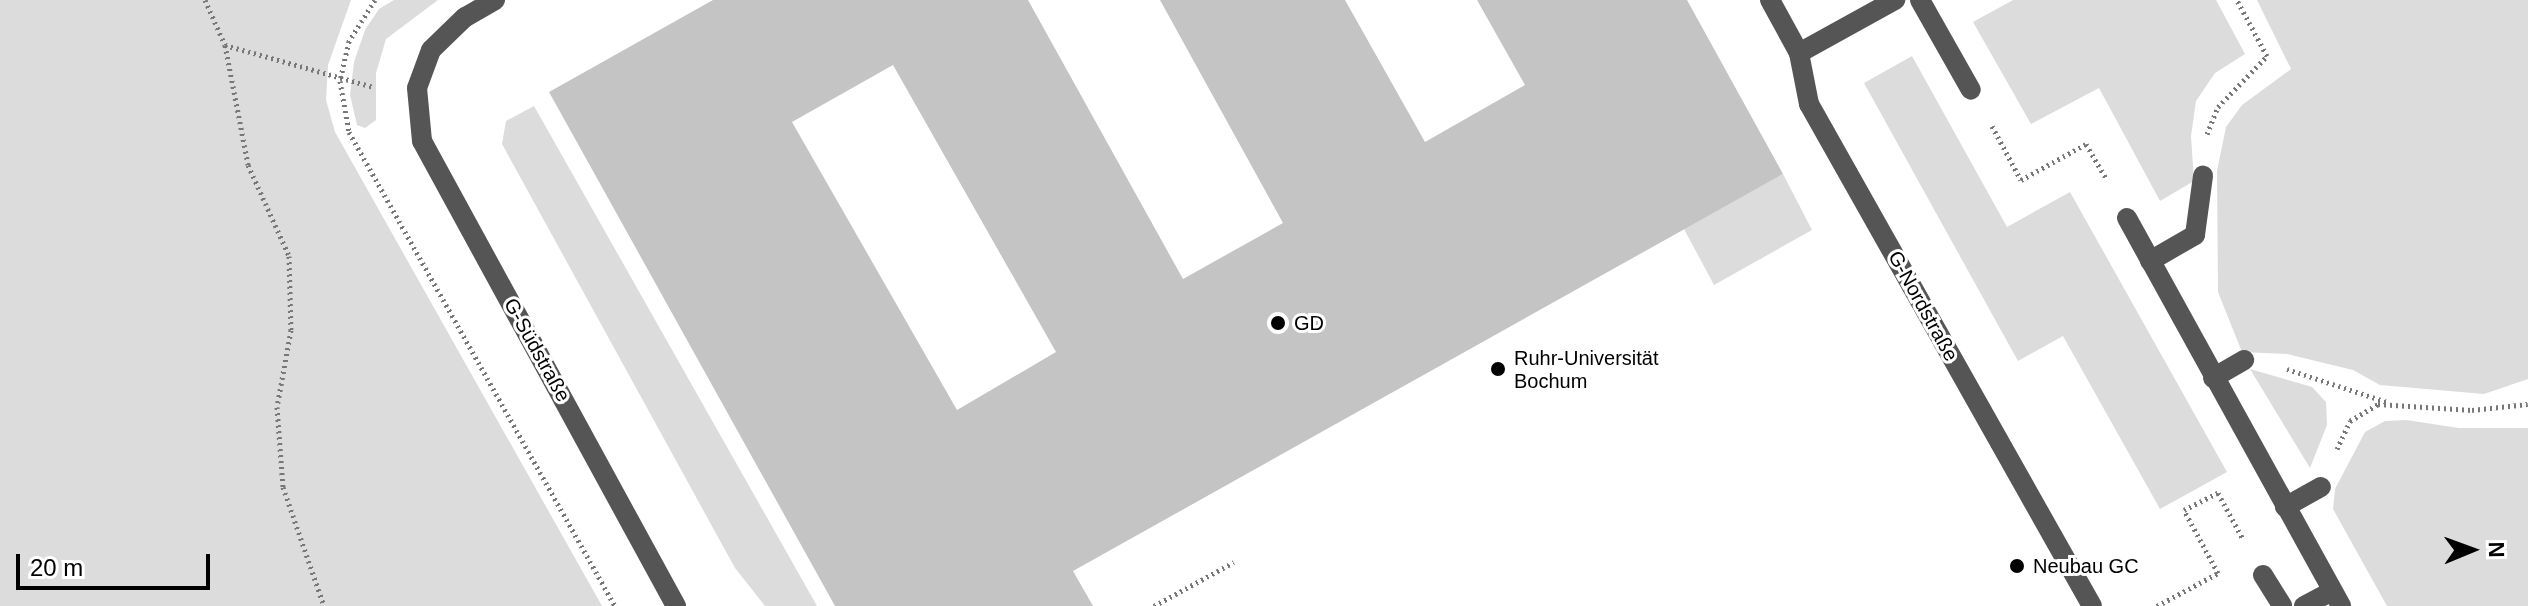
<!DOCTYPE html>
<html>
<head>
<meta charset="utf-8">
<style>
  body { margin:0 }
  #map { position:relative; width:2528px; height:606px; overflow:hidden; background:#fff; font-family:Arial,sans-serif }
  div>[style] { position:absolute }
  .green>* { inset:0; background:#dcdcdc }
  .building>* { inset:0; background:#c4c4c4 }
  .path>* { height:5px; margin-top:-2.5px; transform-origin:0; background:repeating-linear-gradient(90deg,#777 0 2px,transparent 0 6px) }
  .minor>* { height:20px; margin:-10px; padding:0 10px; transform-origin:10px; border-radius:10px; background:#555 }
  .dots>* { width:22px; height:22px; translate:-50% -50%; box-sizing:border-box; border:4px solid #fff; border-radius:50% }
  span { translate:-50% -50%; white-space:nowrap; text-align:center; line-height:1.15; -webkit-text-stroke:6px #fff; paint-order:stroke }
  .street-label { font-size:20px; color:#000 }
  .poi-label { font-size:20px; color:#000 }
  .left { translate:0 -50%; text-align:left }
  .north { position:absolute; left:2432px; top:510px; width:80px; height:80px; -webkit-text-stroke:6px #fff; paint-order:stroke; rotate:89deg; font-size:22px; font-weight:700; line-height:32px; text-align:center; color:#000 }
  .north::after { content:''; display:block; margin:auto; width:28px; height:36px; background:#000; clip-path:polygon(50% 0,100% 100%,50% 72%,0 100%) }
  .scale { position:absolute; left:16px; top:554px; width:194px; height:36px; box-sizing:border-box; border:4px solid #000; border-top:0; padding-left:10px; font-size:24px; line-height:28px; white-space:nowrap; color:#000; -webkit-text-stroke:6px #fff; paint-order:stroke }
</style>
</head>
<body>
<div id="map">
  <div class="green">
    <div style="clip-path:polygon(0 0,351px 0,328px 65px,326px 100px,335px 132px,602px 606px,0 606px)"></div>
    <div style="clip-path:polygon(394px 0,438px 0,386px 39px,376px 73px,376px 120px,365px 128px,357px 125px,350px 95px,354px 62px,365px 30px,379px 9px)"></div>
    <div style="clip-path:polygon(2013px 0,2216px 0,2245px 54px,2215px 73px,2196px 101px,2191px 136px,2194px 181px,2160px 201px,2099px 88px,2031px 124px,1973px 22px)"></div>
    <div style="clip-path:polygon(2257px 0,2528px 0,2528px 379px,2484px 394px,2380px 385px,2353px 370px,2287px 354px,2242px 352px,2218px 292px,2217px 171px,2226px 127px,2242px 105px,2291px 69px)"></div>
    <div style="clip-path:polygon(1912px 56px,2007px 227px,2070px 192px,2227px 472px,2160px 509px,2063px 336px,2018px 361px,1864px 83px)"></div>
    <div style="clip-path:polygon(534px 106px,817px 606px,765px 606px,735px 568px,502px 144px,506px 121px)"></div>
    <div style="clip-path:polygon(1783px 174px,1812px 230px,1714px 285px,1684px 229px)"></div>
    <div style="clip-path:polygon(2250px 369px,2312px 387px,2326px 402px,2327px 425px,2310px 468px)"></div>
    <div style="clip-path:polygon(2406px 420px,2459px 428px,2528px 428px,2528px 606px,2387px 606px,2333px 509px,2335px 489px,2365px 432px,2385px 421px)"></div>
  </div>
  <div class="building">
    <div style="clip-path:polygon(evenodd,713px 0,1028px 0,1183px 279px,1283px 223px,1160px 0,1345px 0,1425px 142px,1525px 85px,1477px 0,1687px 0,1783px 174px,1073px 571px,1093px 606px,835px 606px,549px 92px,713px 0,893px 65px,1056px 352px,957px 410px,792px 122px,893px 65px)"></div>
  </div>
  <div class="path">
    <div style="left:205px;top:0;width:49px;rotate:66deg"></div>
    <div style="left:225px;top:45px;width:122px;rotate:79.1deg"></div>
    <div style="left:248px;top:165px;width:100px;rotate:65.7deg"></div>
    <div style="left:289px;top:256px;width:74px;rotate:88.5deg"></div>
    <div style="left:291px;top:330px;width:78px;rotate:100.3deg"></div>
    <div style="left:277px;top:407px;width:80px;rotate:85.7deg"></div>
    <div style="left:283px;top:487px;width:126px;rotate:71deg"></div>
    <div style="left:375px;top:0;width:49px;rotate:122.4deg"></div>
    <div style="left:349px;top:41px;width:41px;rotate:102.7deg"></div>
    <div style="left:340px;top:81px;width:52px;rotate:80deg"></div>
    <div style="left:349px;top:132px;width:544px;rotate:60.7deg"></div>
    <div style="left:225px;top:45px;width:154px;rotate:15.8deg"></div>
    <div style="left:1992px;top:126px;width:61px;rotate:61.8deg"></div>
    <div style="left:2021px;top:180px;width:74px;rotate:-29deg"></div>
    <div style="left:2086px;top:144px;width:42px;rotate:59.7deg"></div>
    <div style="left:2207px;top:134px;width:29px;rotate:-68deg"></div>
    <div style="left:2218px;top:107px;width:71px;rotate:-46.1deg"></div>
    <div style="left:2267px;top:56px;width:64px;rotate:-118.2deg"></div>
    <div style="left:2287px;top:369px;width:105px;rotate:18.3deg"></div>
    <div style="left:2337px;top:449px;width:31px;rotate:-65deg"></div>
    <div style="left:2350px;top:421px;width:33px;rotate:-31deg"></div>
    <div style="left:2378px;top:404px;width:94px;rotate:3.7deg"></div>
    <div style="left:2472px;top:410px;width:56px;rotate:-6.1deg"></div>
    <div style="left:1154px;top:606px;width:91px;rotate:-28.8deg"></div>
    <div style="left:2157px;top:606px;width:69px;rotate:-28.4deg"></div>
    <div style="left:2218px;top:573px;width:72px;rotate:-118.4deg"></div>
    <div style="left:2184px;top:510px;width:38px;rotate:-27deg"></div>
    <div style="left:2218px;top:493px;width:52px;rotate:61.5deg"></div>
  </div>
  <div class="minor">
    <div style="left:495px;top:0;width:34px;rotate:150deg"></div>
    <div style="left:465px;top:17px;width:47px;rotate:135.9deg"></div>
    <div style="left:431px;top:50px;width:40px;rotate:110.2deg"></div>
    <div style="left:417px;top:88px;width:53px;rotate:84.6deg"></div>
    <div style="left:422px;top:141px;width:530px;rotate:61.36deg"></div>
    <div style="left:1770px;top:0;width:60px;rotate:61.3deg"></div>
    <div style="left:1799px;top:53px;width:52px;rotate:78.9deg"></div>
    <div style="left:1809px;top:104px;width:576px;rotate:60.59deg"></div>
    <div style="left:1920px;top:0;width:103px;rotate:60.5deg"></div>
    <div style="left:1799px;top:53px;width:110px;rotate:-28.9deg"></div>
    <div style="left:2127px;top:218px;width:443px;rotate:61.1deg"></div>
    <div style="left:2150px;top:261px;width:52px;rotate:-30deg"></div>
    <div style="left:2195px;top:235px;width:60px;rotate:-82.3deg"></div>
    <div style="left:2213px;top:378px;width:36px;rotate:-30deg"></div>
    <div style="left:2285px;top:507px;width:41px;rotate:-29.1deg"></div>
    <div style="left:2263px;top:575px;width:36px;rotate:58deg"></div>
    <div style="left:2304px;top:606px;width:32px;rotate:-28deg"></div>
  </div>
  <div class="dots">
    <div style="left:1278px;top:323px;background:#000"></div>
    <div style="left:1498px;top:369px;background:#000"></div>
    <div style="left:2017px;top:566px;background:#000"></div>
  </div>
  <div class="street-label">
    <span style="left:1923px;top:306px;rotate:61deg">G-Nordstraße</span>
    <span style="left:537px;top:350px;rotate:61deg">G-Südstraße</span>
  </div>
  <div class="poi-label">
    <span class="left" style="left:1294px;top:323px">GD</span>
    <span class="left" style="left:1514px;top:370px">Ruhr-Universität<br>Bochum</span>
    <span class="left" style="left:2033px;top:566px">Neubau GC</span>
  </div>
  <div class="north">N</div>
  <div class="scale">20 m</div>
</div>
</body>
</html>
